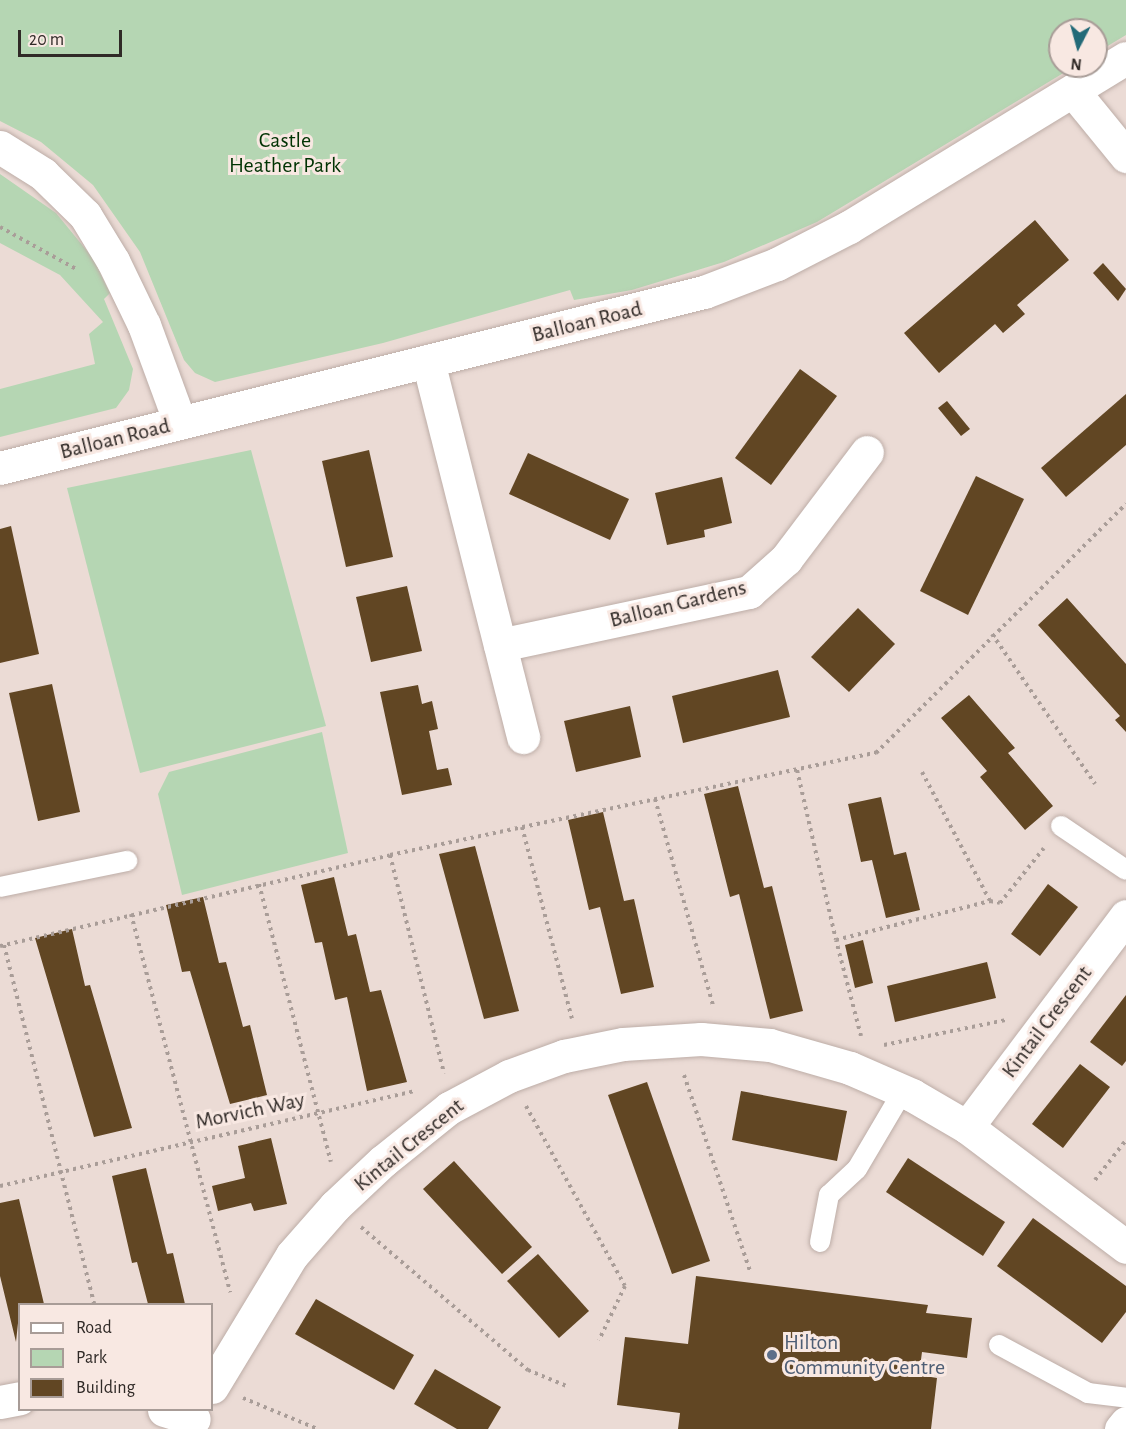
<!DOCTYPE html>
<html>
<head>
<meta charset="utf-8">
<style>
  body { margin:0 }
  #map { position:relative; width:1126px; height:1429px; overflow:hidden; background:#ebdbd5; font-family:"Alegreya Sans",sans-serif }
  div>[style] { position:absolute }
  .green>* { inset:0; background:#b5d6b3 }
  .building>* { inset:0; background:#614623 }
  .path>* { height:4px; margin-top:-2px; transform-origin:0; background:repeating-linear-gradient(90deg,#a99d98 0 3px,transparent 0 7.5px) }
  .roads { filter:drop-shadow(0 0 2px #bdada7) drop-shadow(0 0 2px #bdada7) }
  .lane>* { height:20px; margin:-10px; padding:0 10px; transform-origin:10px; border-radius:10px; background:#fff }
  .street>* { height:33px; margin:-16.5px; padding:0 16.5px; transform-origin:16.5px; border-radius:16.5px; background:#fff }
  .dots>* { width:16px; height:16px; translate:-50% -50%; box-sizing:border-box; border:3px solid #f8e8e2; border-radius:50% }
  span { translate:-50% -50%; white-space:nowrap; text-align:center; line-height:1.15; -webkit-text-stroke:6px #f8e8e2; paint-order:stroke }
  .park-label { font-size:22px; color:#003303 }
  .street-label { font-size:22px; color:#302a27 }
  .service-label { font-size:22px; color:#4e5e75 }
  .left { translate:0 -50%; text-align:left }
  .legend { position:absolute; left:18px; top:1303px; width:195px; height:108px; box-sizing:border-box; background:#f8e8e2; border:2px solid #a89c97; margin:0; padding:8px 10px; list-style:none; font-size:18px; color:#302a27 }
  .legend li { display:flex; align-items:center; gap:12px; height:30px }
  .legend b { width:30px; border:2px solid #a89c97 }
  .north { position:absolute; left:1048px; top:18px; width:60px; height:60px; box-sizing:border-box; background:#f8e8e2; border:2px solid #a89c97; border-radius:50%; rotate:186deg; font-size:16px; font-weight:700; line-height:24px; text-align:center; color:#302a27 }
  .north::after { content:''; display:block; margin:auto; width:21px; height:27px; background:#236a78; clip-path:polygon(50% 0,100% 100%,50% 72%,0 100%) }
  .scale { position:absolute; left:18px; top:30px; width:104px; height:27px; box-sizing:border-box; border:3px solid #302a27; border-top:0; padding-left:8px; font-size:18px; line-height:21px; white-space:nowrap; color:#302a27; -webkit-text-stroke:4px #f8e8e2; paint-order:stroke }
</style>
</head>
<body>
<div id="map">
  <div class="green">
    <div style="clip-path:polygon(0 0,1126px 0,1126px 35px,1096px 53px,1096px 30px,1060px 30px,1060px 66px,1075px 66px,817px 222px,724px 262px,632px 290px,574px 300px,570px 290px,383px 343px,215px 382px,195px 373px,184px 360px,140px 252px,93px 185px,41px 142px,0 121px)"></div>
    <div style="clip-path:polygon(0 174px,56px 213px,92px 257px,110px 293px,104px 299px,133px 369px,129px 390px,116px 408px,0 437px,0 389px,95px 364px,89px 334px,103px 322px,60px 275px,0 243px)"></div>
    <div style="clip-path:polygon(251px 450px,326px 726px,140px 773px,67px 488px)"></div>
    <div style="clip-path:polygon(322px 732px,348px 853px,182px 895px,158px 794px,169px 772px)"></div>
  </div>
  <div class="building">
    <div style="clip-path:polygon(1035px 220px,1069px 260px,1017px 305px,1025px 314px,1003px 333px,995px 324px,939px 373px,904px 333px)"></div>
    <div style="clip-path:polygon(1103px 263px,1126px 289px,1118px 301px,1093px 273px)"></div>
    <div style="clip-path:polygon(800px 369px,837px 396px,771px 485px,735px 458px)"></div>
    <div style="clip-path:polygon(1126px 394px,1126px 445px,1066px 497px,1041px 468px)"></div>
    <div style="clip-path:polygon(947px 401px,970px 429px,961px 436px,938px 408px)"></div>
    <div style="clip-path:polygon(369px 450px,393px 557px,346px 567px,322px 461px)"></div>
    <div style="clip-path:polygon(528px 453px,629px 499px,610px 540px,509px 494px)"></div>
    <div style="clip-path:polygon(976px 476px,1024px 499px,968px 615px,920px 591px)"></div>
    <div style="clip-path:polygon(722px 477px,732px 523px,704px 530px,705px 537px,667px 545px,655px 493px)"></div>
    <div style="clip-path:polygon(11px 526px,39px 654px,0 663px,0 529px)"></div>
    <div style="clip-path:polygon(407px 586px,422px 651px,371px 662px,356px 597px)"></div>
    <div style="clip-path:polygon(1067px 598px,1126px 664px,1126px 732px,1115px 720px,1120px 716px,1038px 625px)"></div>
    <div style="clip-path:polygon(858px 608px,895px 644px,849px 692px,811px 657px)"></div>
    <div style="clip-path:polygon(778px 670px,790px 717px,683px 743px,672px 696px)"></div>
    <div style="clip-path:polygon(52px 684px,80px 812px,38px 821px,9px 693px)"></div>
    <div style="clip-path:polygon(418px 685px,422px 704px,432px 701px,438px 729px,429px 731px,437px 770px,448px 768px,452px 785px,402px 795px,380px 692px)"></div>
    <div style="clip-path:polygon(969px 695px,1015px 748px,1008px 753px,1053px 806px,1025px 830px,980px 777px,987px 771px,941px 718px)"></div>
    <div style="clip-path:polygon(630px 706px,641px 757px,576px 772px,564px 721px)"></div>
    <div style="clip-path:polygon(738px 786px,764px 888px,772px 886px,803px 1011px,770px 1019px,739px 894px,730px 897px,704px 794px)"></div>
    <div style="clip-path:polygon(881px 797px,894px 855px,906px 852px,920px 910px,886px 918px,872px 860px,861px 862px,848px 804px)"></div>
    <div style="clip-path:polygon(603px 812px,624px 901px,634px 899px,654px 987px,621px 994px,600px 907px,589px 910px,568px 820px)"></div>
    <div style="clip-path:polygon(475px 846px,519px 1011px,484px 1019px,439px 854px)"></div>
    <div style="clip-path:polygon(334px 877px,348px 936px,356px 934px,370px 992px,381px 990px,407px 1082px,367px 1091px,347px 997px,335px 1000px,322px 942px,315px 943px,301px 885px)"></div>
    <div style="clip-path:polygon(1048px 884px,1078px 907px,1040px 956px,1011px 934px)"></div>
    <div style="clip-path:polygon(203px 897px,219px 963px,226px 962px,243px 1027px,250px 1025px,267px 1095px,230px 1104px,190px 971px,182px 972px,166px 905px)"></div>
    <div style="clip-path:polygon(72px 929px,85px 986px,90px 985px,132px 1128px,94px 1137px,35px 938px)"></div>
    <div style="clip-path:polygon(863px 940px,873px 983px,855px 988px,845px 945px)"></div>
    <div style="clip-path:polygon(987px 962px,996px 998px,895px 1022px,887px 986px)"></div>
    <div style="clip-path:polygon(1126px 995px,1126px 1061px,1122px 1066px,1090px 1042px)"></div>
    <div style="clip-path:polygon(1080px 1064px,1110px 1087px,1063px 1148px,1032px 1124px)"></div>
    <div style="clip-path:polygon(647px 1082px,710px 1261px,672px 1274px,608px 1095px)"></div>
    <div style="clip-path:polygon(741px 1091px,847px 1111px,837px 1161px,732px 1140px)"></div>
    <div style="clip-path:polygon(271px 1138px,287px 1204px,254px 1211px,251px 1203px,218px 1211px,212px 1186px,245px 1178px,238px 1146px)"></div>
    <div style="clip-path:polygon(908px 1158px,1005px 1222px,983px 1256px,886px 1192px)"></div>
    <div style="clip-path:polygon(454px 1161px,532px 1247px,502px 1274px,423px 1189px)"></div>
    <div style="clip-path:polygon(146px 1168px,167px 1254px,173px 1253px,185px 1304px,148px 1304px,137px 1262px,132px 1263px,112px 1176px)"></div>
    <div style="clip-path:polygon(19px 1199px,44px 1304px,20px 1304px,16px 1342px,0 1276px,0 1203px)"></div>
    <div style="clip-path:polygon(1033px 1218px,1126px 1286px,1126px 1312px,1102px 1343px,997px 1266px)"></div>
    <div style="clip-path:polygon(538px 1254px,589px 1311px,559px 1338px,507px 1281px)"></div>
    <div style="clip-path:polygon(696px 1276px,928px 1305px,926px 1313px,972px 1318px,967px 1358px,922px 1352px,919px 1375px,937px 1378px,931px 1429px,678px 1429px,680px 1413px,617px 1405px,625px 1337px,688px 1344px)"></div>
    <div style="clip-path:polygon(316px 1299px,414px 1355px,394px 1390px,295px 1334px)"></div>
    <div style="clip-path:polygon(435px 1369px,501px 1407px,488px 1429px,457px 1429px,414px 1404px)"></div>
  </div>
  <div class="path">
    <div style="left:0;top:227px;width:87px;rotate:28.9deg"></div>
    <div style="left:992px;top:634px;width:182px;rotate:55.5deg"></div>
    <div style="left:797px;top:770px;width:174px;rotate:77.1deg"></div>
    <div style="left:922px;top:772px;width:146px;rotate:62.2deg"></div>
    <div style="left:655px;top:799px;width:215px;rotate:74.3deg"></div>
    <div style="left:522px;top:827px;width:198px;rotate:75.4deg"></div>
    <div style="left:390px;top:855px;width:225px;rotate:76.1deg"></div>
    <div style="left:259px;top:884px;width:287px;rotate:75.5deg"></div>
    <div style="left:131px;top:914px;width:391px;rotate:75.3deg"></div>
    <div style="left:4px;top:945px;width:370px;rotate:75.9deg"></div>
    <div style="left:0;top:946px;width:400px;rotate:-13.1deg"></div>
    <div style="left:390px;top:855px;width:497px;rotate:-11.9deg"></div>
    <div style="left:876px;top:753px;width:353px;rotate:-44.9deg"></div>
    <div style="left:861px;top:1036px;width:99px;rotate:-104.6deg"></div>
    <div style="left:836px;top:940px;width:159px;rotate:-14.2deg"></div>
    <div style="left:990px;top:901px;width:10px;rotate:11deg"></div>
    <div style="left:1000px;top:903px;width:70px;rotate:-51.3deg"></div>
    <div style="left:884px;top:1045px;width:125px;rotate:-11.6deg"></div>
    <div style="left:684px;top:1075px;width:207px;rotate:71.4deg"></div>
    <div style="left:526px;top:1106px;width:205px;rotate:61.2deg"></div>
    <div style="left:625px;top:1286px;width:60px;rotate:115.7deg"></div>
    <div style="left:1095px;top:1180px;width:51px;rotate:-52.2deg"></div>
    <div style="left:0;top:1186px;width:425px;rotate:-12.9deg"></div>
    <div style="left:361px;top:1227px;width:220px;rotate:40.6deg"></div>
    <div style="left:528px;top:1370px;width:44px;rotate:22.5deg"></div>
    <div style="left:243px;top:1398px;width:81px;rotate:22.5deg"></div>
  </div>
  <div class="roads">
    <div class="lane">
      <div style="left:1061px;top:826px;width:78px;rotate:34.1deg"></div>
      <div style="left:0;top:887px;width:130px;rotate:-11.6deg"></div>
      <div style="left:820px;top:1242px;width:48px;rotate:-79.2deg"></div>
      <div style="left:829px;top:1195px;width:38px;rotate:-43deg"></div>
      <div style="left:857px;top:1169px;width:91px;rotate:-59.5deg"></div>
      <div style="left:999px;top:1345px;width:101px;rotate:28.3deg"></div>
      <div style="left:1088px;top:1393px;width:38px;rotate:7deg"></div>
    </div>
    <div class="street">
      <div style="left:1073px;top:91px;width:84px;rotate:50.8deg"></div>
      <div style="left:0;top:147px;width:51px;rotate:32.1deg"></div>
      <div style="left:43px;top:174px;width:59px;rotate:44.3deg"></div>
      <div style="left:85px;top:215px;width:54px;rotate:58.7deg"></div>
      <div style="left:113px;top:261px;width:71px;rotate:64.2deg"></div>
      <div style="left:144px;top:325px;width:104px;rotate:69.8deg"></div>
      <div style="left:428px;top:361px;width:388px;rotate:75.8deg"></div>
      <div style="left:0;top:468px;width:726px;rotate:-14.04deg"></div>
      <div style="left:704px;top:292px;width:78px;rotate:-21deg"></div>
      <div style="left:777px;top:264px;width:81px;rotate:-27.2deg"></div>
      <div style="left:849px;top:227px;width:324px;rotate:-31.4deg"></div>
      <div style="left:500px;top:645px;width:255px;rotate:-12deg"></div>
      <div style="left:749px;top:592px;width:50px;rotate:-41.7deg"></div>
      <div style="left:786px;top:559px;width:134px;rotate:-52.9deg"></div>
      <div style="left:967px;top:1127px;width:264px;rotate:-53deg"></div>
      <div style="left:212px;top:1387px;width:154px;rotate:-58.8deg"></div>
      <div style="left:292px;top:1255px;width:65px;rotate:-48.7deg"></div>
      <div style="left:335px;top:1206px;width:66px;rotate:-43.2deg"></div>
      <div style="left:383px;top:1161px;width:85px;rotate:-38.8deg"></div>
      <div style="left:449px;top:1108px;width:68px;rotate:-28.1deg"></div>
      <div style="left:509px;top:1076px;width:59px;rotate:-20deg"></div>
      <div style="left:564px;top:1056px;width:60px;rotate:-11.5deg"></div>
      <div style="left:623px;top:1044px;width:78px;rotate:-3.7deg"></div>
      <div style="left:701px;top:1039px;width:69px;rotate:5deg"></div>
      <div style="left:770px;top:1045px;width:83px;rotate:16deg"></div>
      <div style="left:850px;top:1068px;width:68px;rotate:23.5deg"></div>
      <div style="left:912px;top:1095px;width:64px;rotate:30.2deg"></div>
      <div style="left:967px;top:1127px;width:199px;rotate:37deg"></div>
      <div style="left:0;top:1402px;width:20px;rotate:-11deg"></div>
      <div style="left:164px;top:1410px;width:31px;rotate:17deg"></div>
      <div style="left:1121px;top:1429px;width:8px;rotate:-50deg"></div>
    </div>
  </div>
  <div class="dots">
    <div style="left:772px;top:1355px;background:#5c6f8a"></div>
  </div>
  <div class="park-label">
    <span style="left:285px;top:153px">Castle<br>Heather Park</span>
  </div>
  <div class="street-label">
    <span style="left:587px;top:322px;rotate:-14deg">Balloan Road</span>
    <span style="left:115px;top:439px;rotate:-14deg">Balloan Road</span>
    <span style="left:678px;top:604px;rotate:-14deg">Balloan Gardens</span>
    <span style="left:1047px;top:1022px;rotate:-53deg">Kintail Crescent</span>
    <span style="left:250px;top:1111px;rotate:-12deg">Morvich Way</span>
    <span style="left:409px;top:1145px;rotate:-39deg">Kintail Crescent</span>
  </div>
  <div class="service-label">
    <span class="left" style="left:784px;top:1355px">Hilton<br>Community Centre</span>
  </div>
  <ul class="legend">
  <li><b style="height:8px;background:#fff"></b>Road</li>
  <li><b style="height:16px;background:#b5d6b3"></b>Park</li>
  <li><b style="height:16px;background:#614623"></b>Building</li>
  </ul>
  <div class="north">N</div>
  <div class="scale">20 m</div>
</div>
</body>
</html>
